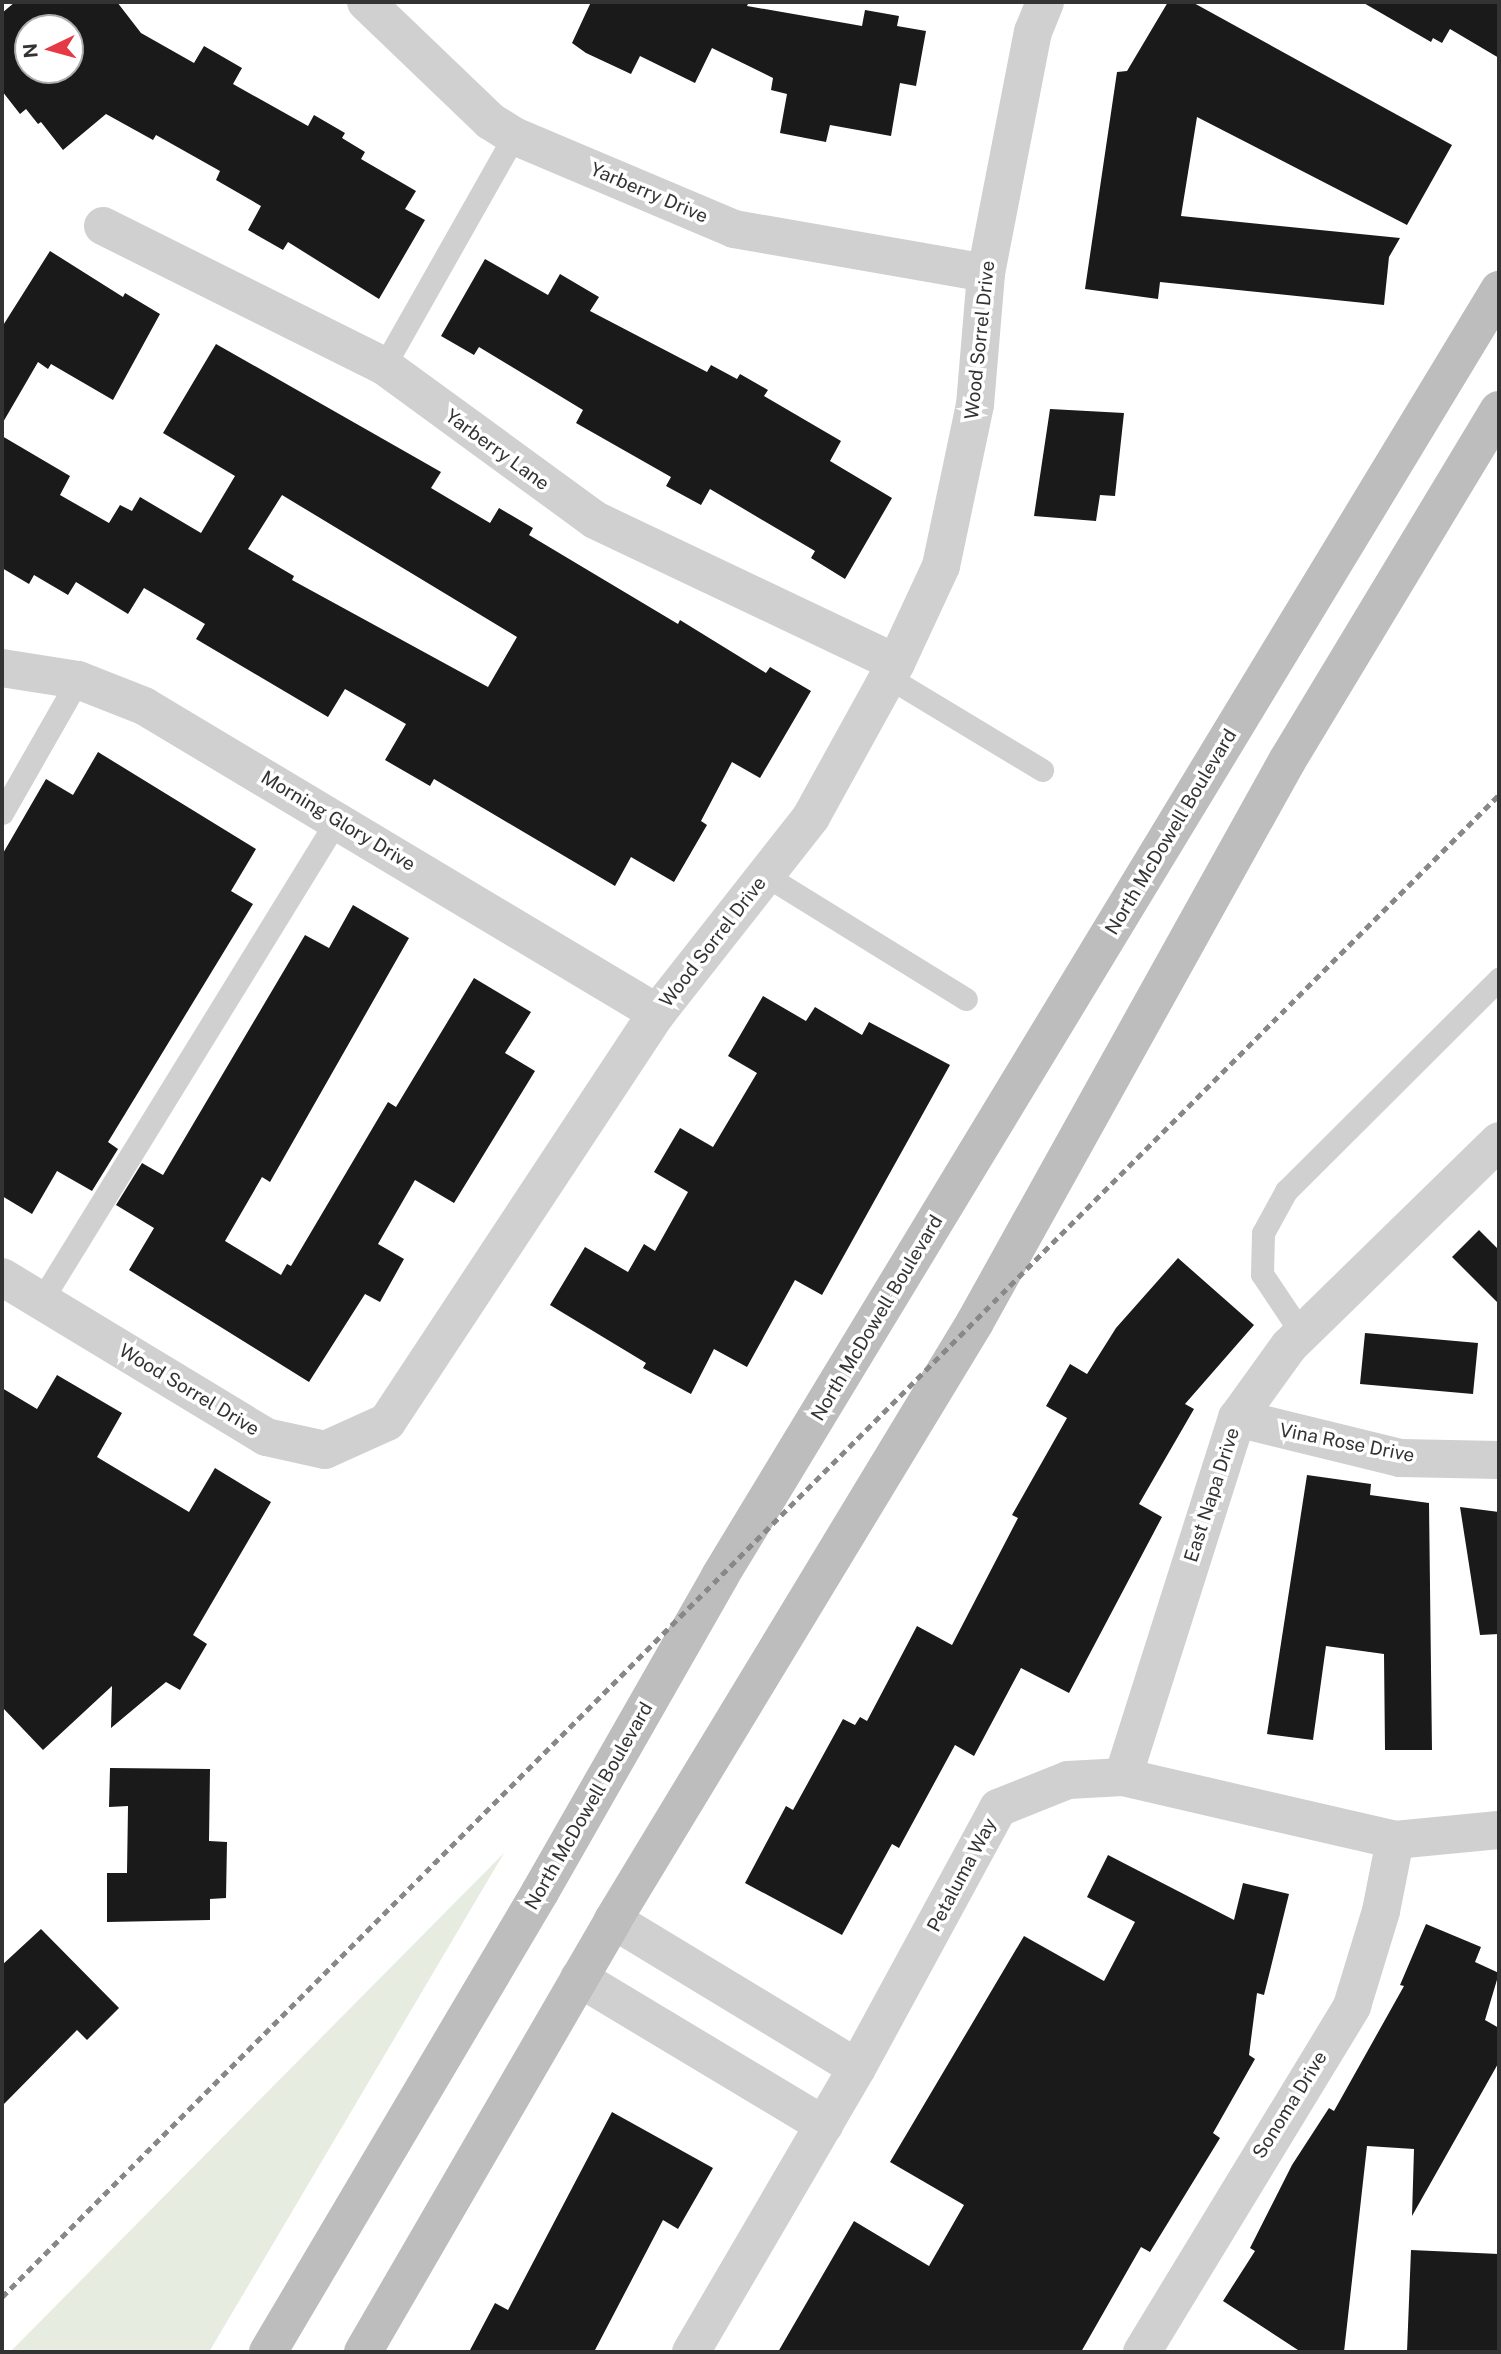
<!DOCTYPE html>
<html>
<head>
<meta charset="utf-8">
<style>
  body { margin:0 }
  #map { position:relative; width:1501px; height:2354px; overflow:hidden; background:#fff; font-family:"Public Sans",sans-serif }
  div>[style] { position:absolute }
  .green>* { inset:0; background:#e6ecdf }
  .building>* { inset:0; background:#1a1a1a }
  .service>* { height:23px; margin:-11.5px; padding:0 11.5px; transform-origin:11.5px; border-radius:11.5px; background:#d0d0d0 }
  .minor>* { height:38px; margin:-19px; padding:0 19px; transform-origin:19px; border-radius:19px; background:#d0d0d0 }
  .secondary>* { height:38px; margin:-19px; padding:0 19px; transform-origin:19px; border-radius:19px; background:#bdbdbd }
  .rail>* { height:5px; margin-top:-2.5px; transform-origin:0; background:repeating-linear-gradient(90deg,#888 0 7px,transparent 0 12px) }
  span { translate:-50% -50%; white-space:nowrap; text-align:center; line-height:1.15; -webkit-text-stroke:7px #fff; paint-order:stroke }
  .street-label { font-size:19px; color:#333 }
  .frame { position:absolute; inset:0; border:4px solid #333; pointer-events:none }
  .north { position:absolute; left:14px; top:14px; width:70px; height:70px; box-sizing:border-box; background:#fff; border:2px solid #adadad; border-radius:50%; rotate:265deg; font-size:19px; font-weight:700; line-height:28px; text-align:center; color:#333 }
  .north::after { content:''; display:block; margin:auto; width:24px; height:32px; background:#e63946; clip-path:polygon(50% 0,100% 100%,50% 72%,0 100%) }
</style>
</head>
<body>
<div id="map">
  <div class="green">
    <div style="clip-path:polygon(504px 1853px,209px 2352px,10px 2352px)"></div>
  </div>
  <div class="building">
    <div style="clip-path:polygon(evenodd,15px 2px,117px 2px,141px 33px,194px 63px,204px 46px,242px 68px,233px 84px,308px 126px,314px 115px,345px 133px,342px 138px,365px 152px,361px 159px,416px 191px,405px 209px,425px 220px,379px 299px,288px 242px,283px 250px,248px 230px,261px 206px,216px 180px,220px 171px,156px 135px,153px 140px,106px 114px,63px 150px,41px 122px,38px 124px,26px 109px,20px 114px,2px 91px,2px 13px,15px 2px,28px 28px,70px 28px,70px 70px,28px 70px,28px 28px)"></div>
    <div style="clip-path:polygon(591px 2px,749px 2px,747px 6px,862px 26px,865px 10px,899px 16px,897px 26px,926px 31px,916px 86px,900px 83px,891px 136px,830px 125px,826px 142px,780px 133px,787px 94px,771px 90px,773px 78px,712px 48px,695px 83px,640px 56px,631px 74px,586px 53px,572px 43px)"></div>
    <div style="clip-path:polygon(1168px 2px,1192px 2px,1452px 145px,1407px 225px,1197px 117px,1181px 216px,1400px 238px,1389px 257px,1384px 305px,1160px 282px,1158px 299px,1085px 289px,1117px 72px,1127px 71px)"></div>
    <div style="clip-path:polygon(1362px 2px,1499px 2px,1499px 58px,1450px 29px,1442px 43px,1433px 38px,1431px 42px)"></div>
    <div style="clip-path:polygon(50px 251px,123px 297px,125px 293px,160px 314px,113px 400px,51px 364px,48px 369px,38px 362px,2px 424px,2px 327px)"></div>
    <div style="clip-path:polygon(485px 259px,548px 295px,560px 274px,599px 297px,590px 311px,707px 372px,711px 365px,737px 379px,740px 374px,768px 390px,764px 396px,841px 441px,830px 461px,892px 498px,845px 579px,811px 558px,815px 551px,710px 489px,701px 505px,666px 486px,671px 477px,576px 423px,583px 410px,479px 347px,474px 355px,441px 336px)"></div>
    <div style="clip-path:polygon(evenodd,216px 344px,441px 472px,431px 488px,490px 523px,499px 508px,533px 528px,529px 535px,678px 624px,680px 620px,766px 673px,770px 667px,811px 691px,760px 778px,732px 762px,701px 821px,707px 825px,674px 882px,631px 857px,615px 886px,434px 779px,430px 786px,385px 760px,406px 724px,345px 689px,328px 717px,196px 639px,205px 624px,144px 588px,128px 614px,76px 582px,68px 595px,34px 575px,29px 584px,2px 568px,2px 436px,70px 476px,60px 495px,109px 523px,120px 505px,132px 511px,140px 497px,201px 533px,235px 476px,163px 433px,216px 344px,282px 495px,517px 637px,488px 687px,292px 580px,294px 576px,248px 549px,282px 495px)"></div>
    <div style="clip-path:polygon(1050px 409px,1124px 413px,1115px 496px,1100px 495px,1096px 521px,1034px 516px)"></div>
    <div style="clip-path:polygon(98px 752px,256px 849px,231px 891px,253px 904px,108px 1142px,118px 1149px,92px 1191px,57px 1171px,32px 1214px,2px 1196px,2px 855px,46px 779px,73px 795px)"></div>
    <div style="clip-path:polygon(353px 905px,409px 938px,270px 1182px,262px 1177px,225px 1241px,281px 1275px,287px 1264px,291px 1266px,388px 1102px,396px 1107px,474px 978px,531px 1012px,505px 1053px,535px 1071px,454px 1203px,415px 1180px,378px 1244px,404px 1259px,380px 1302px,365px 1294px,309px 1382px,129px 1270px,154px 1228px,116px 1205px,142px 1163px,163px 1175px,305px 935px,329px 948px)"></div>
    <div style="clip-path:polygon(763px 996px,806px 1021px,815px 1007px,862px 1035px,869px 1022px,950px 1065px,822px 1295px,795px 1280px,747px 1367px,714px 1349px,691px 1394px,643px 1368px,646px 1363px,550px 1305px,585px 1247px,628px 1272px,644px 1244px,655px 1251px,688px 1192px,654px 1172px,680px 1128px,713px 1147px,757px 1073px,728px 1056px)"></div>
    <div style="clip-path:polygon(1479px 1230px,1499px 1250px,1499px 1304px,1452px 1257px)"></div>
    <div style="clip-path:polygon(1178px 1258px,1254px 1325px,1185px 1404px,1194px 1409px,1139px 1504px,1162px 1517px,1069px 1693px,1021px 1668px,974px 1756px,955px 1745px,899px 1848px,892px 1844px,842px 1935px,745px 1883px,786px 1806px,793px 1810px,843px 1719px,855px 1725px,860px 1717px,867px 1721px,917px 1626px,952px 1645px,1018px 1518px,1012px 1515px,1067px 1418px,1046px 1406px,1070px 1364px,1087px 1374px,1116px 1328px)"></div>
    <div style="clip-path:polygon(1365px 1333px,1478px 1343px,1473px 1394px,1360px 1384px)"></div>
    <div style="clip-path:polygon(57px 1375px,122px 1413px,97px 1457px,122px 1472px,189px 1512px,215px 1468px,271px 1502px,193px 1635px,207px 1644px,180px 1690px,166px 1682px,111px 1728px,112px 1686px,43px 1750px,2px 1707px,2px 1388px,37px 1409px)"></div>
    <div style="clip-path:polygon(1307px 1475px,1371px 1484px,1370px 1495px,1429px 1503px,1432px 1750px,1385px 1750px,1384px 1654px,1326px 1646px,1313px 1740px,1267px 1734px)"></div>
    <div style="clip-path:polygon(1460px 1507px,1499px 1512px,1499px 1634px,1480px 1635px)"></div>
    <div style="clip-path:polygon(110px 1768px,210px 1769px,209px 1841px,227px 1842px,226px 1898px,210px 1899px,210px 1920px,107px 1922px,107px 1873px,127px 1873px,128px 1806px,109px 1807px)"></div>
    <div style="clip-path:polygon(1108px 1855px,1234px 1920px,1243px 1883px,1289px 1894px,1264px 1995px,1257px 1993px,1249px 2055px,1255px 2059px,1213px 2133px,1220px 2138px,1150px 2252px,1141px 2247px,1081px 2352px,778px 2352px,854px 2221px,929px 2266px,964px 2205px,890px 2162px,1024px 1936px,1104px 1981px,1135px 1922px,1087px 1897px)"></div>
    <div style="clip-path:polygon(1426px 1924px,1481px 1947px,1475px 1962px,1499px 1973px,1485px 2020px,1499px 2028px,1499px 2062px,1412px 2216px,1414px 2149px,1367px 2146px,1344px 2352px,1301px 2352px,1223px 2301px,1255px 2251px,1250px 2248px,1292px 2165px,1329px 2108px,1334px 2111px,1404px 1986px,1400px 1985px)"></div>
    <div style="clip-path:polygon(41px 1929px,119px 2008px,87px 2040px,77px 2030px,2px 2106px,2px 1965px)"></div>
    <div style="clip-path:polygon(612px 2112px,713px 2168px,678px 2229px,663px 2220px,594px 2352px,469px 2352px,495px 2303px,508px 2310px)"></div>
    <div style="clip-path:polygon(1411px 2250px,1499px 2254px,1499px 2352px,1407px 2352px)"></div>
  </div>
  <div class="service">
    <div style="left:384px;top:366px;width:264px;rotate:-60.5deg"></div>
    <div style="left:888px;top:677px;width:180px;rotate:31.1deg"></div>
    <div style="left:2px;top:813px;width:153px;rotate:-60.3deg"></div>
    <div style="left:765px;top:875px;width:236px;rotate:31.7deg"></div>
    <div style="left:41px;top:1301px;width:565px;rotate:-58.39deg"></div>
    <div style="left:1302px;top:1334px;width:72px;rotate:-123.7deg"></div>
    <div style="left:1262px;top:1274px;width:41px;rotate:-88.6deg"></div>
    <div style="left:1263px;top:1233px;width:48px;rotate:-61.3deg"></div>
    <div style="left:1286px;top:1191px;width:301px;rotate:-44.9deg"></div>
  </div>
  <div class="minor">
    <div style="left:366px;top:2px;width:172px;rotate:43.8deg"></div>
    <div style="left:490px;top:121px;width:28px;rotate:32deg"></div>
    <div style="left:514px;top:136px;width:239px;rotate:22.9deg"></div>
    <div style="left:734px;top:229px;width:256px;rotate:9.9deg"></div>
    <div style="left:103px;top:226px;width:314px;rotate:26.5deg"></div>
    <div style="left:384px;top:366px;width:261px;rotate:36.1deg"></div>
    <div style="left:595px;top:520px;width:333px;rotate:25.4deg"></div>
    <div style="left:2px;top:668px;width:77px;rotate:9deg"></div>
    <div style="left:78px;top:680px;width:71px;rotate:21.5deg"></div>
    <div style="left:144px;top:706px;width:598px;rotate:30.9deg"></div>
    <div style="left:2px;top:1277px;width:309px;rotate:31.2deg"></div>
    <div style="left:266px;top:1437px;width:60px;rotate:12.4deg"></div>
    <div style="left:325px;top:1450px;width:68px;rotate:-24.3deg"></div>
    <div style="left:387px;top:1422px;width:490px;rotate:-56.6deg"></div>
    <div style="left:657px;top:1013px;width:249px;rotate:-51.8deg"></div>
    <div style="left:811px;top:817px;width:176px;rotate:-61.1deg"></div>
    <div style="left:896px;top:663px;width:107px;rotate:-65.1deg"></div>
    <div style="left:941px;top:566px;width:165px;rotate:-78.1deg"></div>
    <div style="left:975px;top:405px;width:132px;rotate:-85.2deg"></div>
    <div style="left:986px;top:273px;width:246px;rotate:-79deg"></div>
    <div style="left:1033px;top:32px;width:32px;rotate:-68deg"></div>
    <div style="left:1237px;top:1418px;width:168px;rotate:13.8deg"></div>
    <div style="left:1400px;top:1458px;width:99px;rotate:1.2deg"></div>
    <div style="left:1123px;top:1777px;width:377px;rotate:-72.4deg"></div>
    <div style="left:1237px;top:1418px;width:89px;rotate:-54.2deg"></div>
    <div style="left:1289px;top:1346px;width:293px;rotate:-44.3deg"></div>
    <div style="left:613px;top:1920px;width:285px;rotate:31.2deg"></div>
    <div style="left:579px;top:1978px;width:286px;rotate:31deg"></div>
    <div style="left:691px;top:2352px;width:329px;rotate:-59.7deg"></div>
    <div style="left:857px;top:2068px;width:296px;rotate:-61.5deg"></div>
    <div style="left:998px;top:1808px;width:75px;rotate:-21.8deg"></div>
    <div style="left:1068px;top:1780px;width:55px;rotate:-3.1deg"></div>
    <div style="left:1123px;top:1777px;width:279px;rotate:13deg"></div>
    <div style="left:1395px;top:1840px;width:104px;rotate:-5.5deg"></div>
    <div style="left:1142px;top:2352px;width:405px;rotate:-58.7deg"></div>
    <div style="left:1352px;top:2006px;width:99px;rotate:-73deg"></div>
    <div style="left:1381px;top:1911px;width:72px;rotate:-78.8deg"></div>
  </div>
  <div class="secondary">
    <div style="left:268px;top:2352px;width:534px;rotate:-59.4deg"></div>
    <div style="left:540px;top:1892px;width:364px;rotate:-60.3deg"></div>
    <div style="left:720px;top:1576px;width:1504px;rotate:-58.79deg"></div>
    <div style="left:363px;top:2352px;width:499px;rotate:-59.9deg"></div>
    <div style="left:613px;top:1920px;width:699px;rotate:-58.81deg"></div>
    <div style="left:975px;top:1322px;width:642px;rotate:-60.92deg"></div>
    <div style="left:1287px;top:761px;width:410px;rotate:-58.9deg"></div>
  </div>
  <div class="rail">
    <div style="left:2px;top:2297px;width:2121px;rotate:-45.1deg"></div>
  </div>
  <div class="street-label">
    <span style="left:649px;top:193px;rotate:23deg">Yarberry Drive</span>
    <span style="left:980px;top:340px;rotate:-84deg">Wood Sorrel Drive</span>
    <span style="left:497px;top:450px;rotate:36deg">Yarberry Lane</span>
    <span style="left:338px;top:821px;rotate:31deg">Morning Glory Drive</span>
    <span style="left:1171px;top:832px;rotate:-59deg">North McDowell Boulevard</span>
    <span style="left:713px;top:942px;rotate:-52deg">Wood Sorrel Drive</span>
    <span style="left:877px;top:1318px;rotate:-59deg">North McDowell Boulevard</span>
    <span style="left:189px;top:1390px;rotate:31deg">Wood Sorrel Drive</span>
    <span style="left:1347px;top:1443px;rotate:11deg">Vina Rose Drive</span>
    <span style="left:1212px;top:1495px;rotate:-72deg">East Napa Drive</span>
    <span style="left:589px;top:1806px;rotate:-60deg">North McDowell Boulevard</span>
    <span style="left:962px;top:1875px;rotate:-62deg">Petaluma Way</span>
    <span style="left:1290px;top:2105px;rotate:-58deg">Sonoma Drive</span>
  </div>
  <div class="frame"></div>
  <div class="north">N</div>
</div>
</body>
</html>
